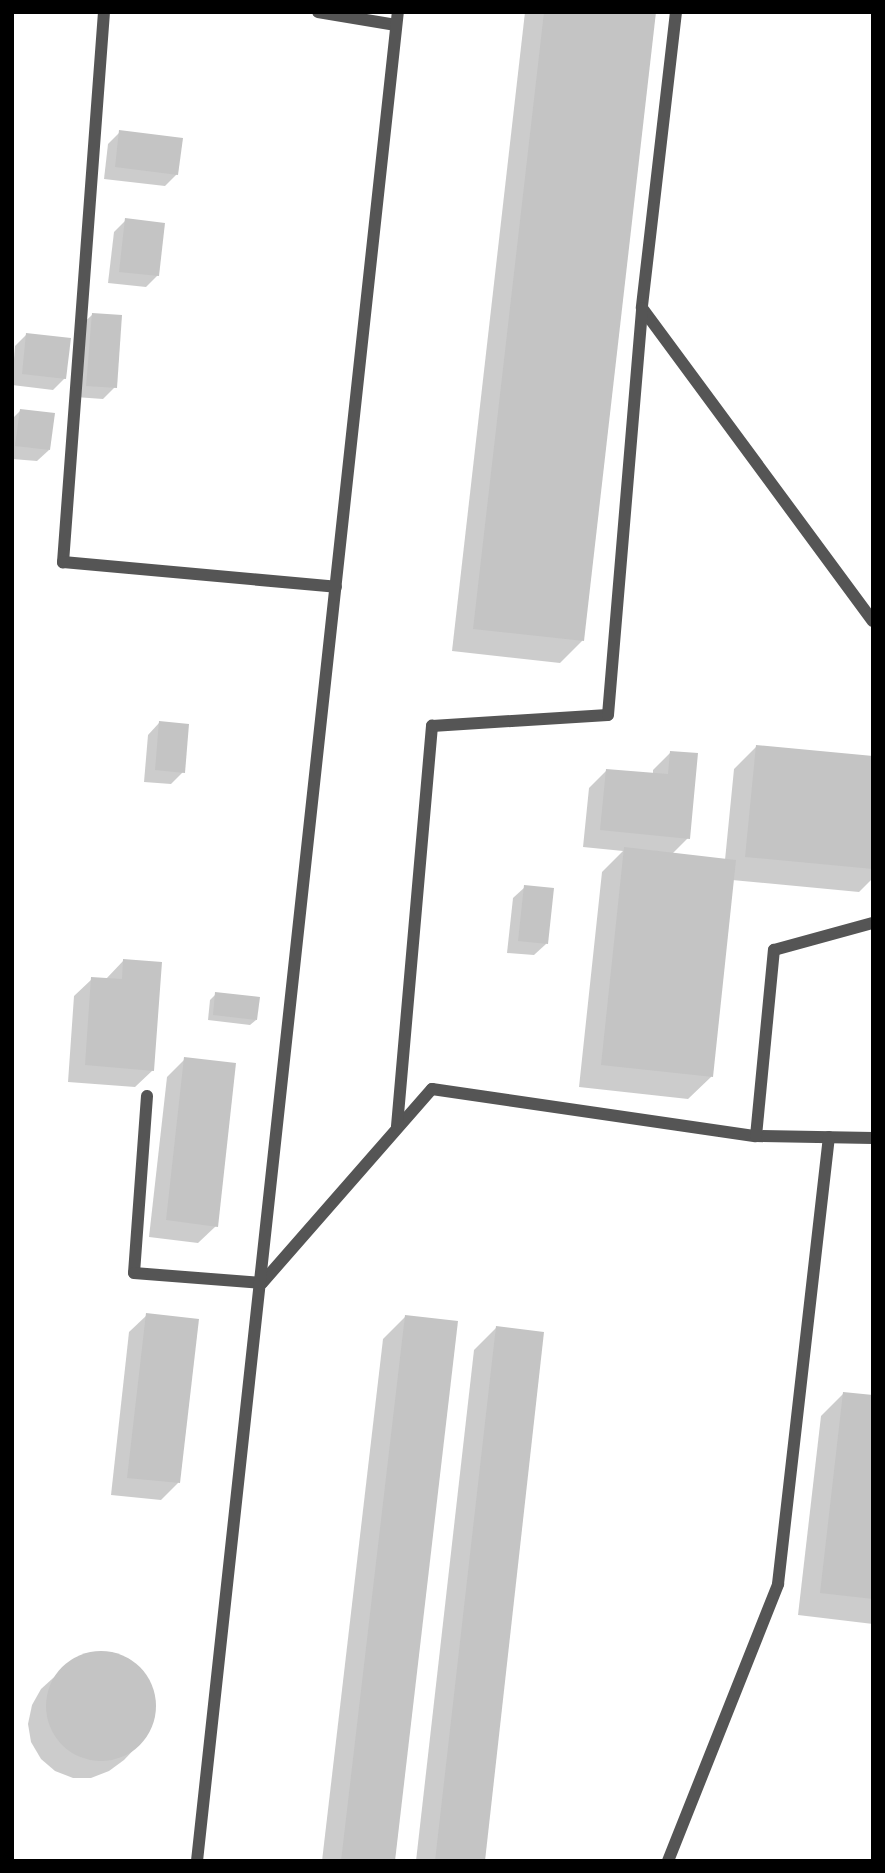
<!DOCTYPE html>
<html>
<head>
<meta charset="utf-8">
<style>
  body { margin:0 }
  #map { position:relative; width:885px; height:1873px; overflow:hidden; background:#fff; font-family:"Alegreya Sans",sans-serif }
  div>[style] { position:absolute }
  .shadow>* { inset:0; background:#0003 }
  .building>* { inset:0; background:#c4c4c4 }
  .round { border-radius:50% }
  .lane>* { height:12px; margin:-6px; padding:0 6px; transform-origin:6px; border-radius:6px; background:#555 }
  span { translate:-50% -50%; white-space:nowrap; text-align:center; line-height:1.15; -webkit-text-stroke:5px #fff; paint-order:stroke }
  .frame { position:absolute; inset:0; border:14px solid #000; pointer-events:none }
</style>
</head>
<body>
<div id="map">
  <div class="shadow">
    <div style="clip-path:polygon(525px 12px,654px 12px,582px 641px,560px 663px,452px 651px)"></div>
    <div style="clip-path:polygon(120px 132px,177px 174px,165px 186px,104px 179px,108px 144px)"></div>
    <div style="clip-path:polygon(126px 220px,158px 275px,146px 287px,108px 283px,114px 232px)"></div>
    <div style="clip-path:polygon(92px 315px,115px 387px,103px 399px,75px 397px,80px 326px)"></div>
    <div style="clip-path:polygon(27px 334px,65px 378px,53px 390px,12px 385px,15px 346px)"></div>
    <div style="clip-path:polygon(20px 411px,49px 450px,37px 461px,12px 459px,12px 419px)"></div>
    <div style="clip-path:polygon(159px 723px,183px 772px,171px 784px,144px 782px,148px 735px)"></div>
    <div style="clip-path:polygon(756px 747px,873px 758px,873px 878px,859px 892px,732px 880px,711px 1077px,688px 1099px,579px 1087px,602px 872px,623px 851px,583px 847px,589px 788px,607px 770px,653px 775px,653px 770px,671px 752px,688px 838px,672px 854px,725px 860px,734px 769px)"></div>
    <div style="clip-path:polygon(525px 887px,546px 944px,534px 955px,507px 953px,513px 898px)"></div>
    <div style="clip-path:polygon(124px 960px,153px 1070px,135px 1087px,68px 1082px,74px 996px,92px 979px,106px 979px)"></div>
    <div style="clip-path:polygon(216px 994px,256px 1020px,250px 1025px,208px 1020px,210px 1000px)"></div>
    <div style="clip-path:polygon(185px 1059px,216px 1226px,198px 1243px,149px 1237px,167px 1077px)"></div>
    <div style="clip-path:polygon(147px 1315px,178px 1483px,161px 1500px,111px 1495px,129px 1332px)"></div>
    <div style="clip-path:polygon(405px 1317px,394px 1861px,322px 1861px,383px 1339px)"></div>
    <div style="clip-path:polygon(496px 1328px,483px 1861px,416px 1861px,474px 1350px)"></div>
    <div style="clip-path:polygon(843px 1394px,873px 1397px,873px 1624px,798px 1615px,821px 1416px)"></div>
    <div style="clip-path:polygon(92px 1652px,111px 1652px,129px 1659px,143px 1671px,152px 1688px,155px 1706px,152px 1725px,142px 1741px,124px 1760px,109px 1771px,91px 1778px,73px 1778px,55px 1771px,41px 1759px,31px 1742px,28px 1724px,32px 1705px,41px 1689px,74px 1659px)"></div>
  </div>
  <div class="building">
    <div style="clip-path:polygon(544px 12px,656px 12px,584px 641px,473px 629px)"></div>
    <div style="clip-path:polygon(119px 130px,183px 138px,178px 175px,115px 167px)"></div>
    <div style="clip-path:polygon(125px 218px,165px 223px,159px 276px,119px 272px)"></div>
    <div style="clip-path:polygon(92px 313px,122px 315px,117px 388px,86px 386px)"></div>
    <div style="clip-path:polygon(26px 333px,71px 338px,66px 379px,22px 374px)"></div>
    <div style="clip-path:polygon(20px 409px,55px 413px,50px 450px,15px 446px)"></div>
    <div style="clip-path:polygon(159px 721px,189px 724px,185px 773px,155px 770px)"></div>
    <div style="clip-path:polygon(756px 745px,873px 756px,873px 869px,745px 857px)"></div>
    <div style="clip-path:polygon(670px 751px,698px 753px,690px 839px,600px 830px,606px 769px,668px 774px)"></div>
    <div style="clip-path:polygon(624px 847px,736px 860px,713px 1077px,601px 1065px)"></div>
    <div style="clip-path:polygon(524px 885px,554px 888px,548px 944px,518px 941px)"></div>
    <div style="clip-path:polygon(123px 959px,162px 962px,154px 1071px,85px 1065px,91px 977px,122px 979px)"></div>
    <div style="clip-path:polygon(215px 992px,260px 997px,257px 1020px,213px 1015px)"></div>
    <div style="clip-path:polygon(184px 1057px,236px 1063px,218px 1227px,166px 1220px)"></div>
    <div style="clip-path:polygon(146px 1313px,199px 1319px,180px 1483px,127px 1478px)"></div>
    <div style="clip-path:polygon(405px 1315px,458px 1321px,395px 1861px,341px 1861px)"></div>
    <div style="clip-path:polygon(496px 1326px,544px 1332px,485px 1861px,435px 1861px)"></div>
    <div style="clip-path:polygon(843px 1392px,873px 1395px,873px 1599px,820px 1593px)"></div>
    <div class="round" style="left:46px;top:1651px;width:110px;height:110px"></div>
  </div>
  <div class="lane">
    <div style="left:104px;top:12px;width:552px;rotate:94.26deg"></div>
    <div style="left:63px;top:562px;width:274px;rotate:5.2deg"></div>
    <div style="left:318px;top:12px;width:79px;rotate:9.5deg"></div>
    <div style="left:676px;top:12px;width:298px;rotate:96.6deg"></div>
    <div style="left:642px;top:308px;width:389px;rotate:53.6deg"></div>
    <div style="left:147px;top:1096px;width:177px;rotate:94.2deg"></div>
    <div style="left:134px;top:1273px;width:128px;rotate:4.5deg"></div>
    <div style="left:262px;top:1283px;width:258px;rotate:-48.8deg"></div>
    <div style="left:432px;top:1089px;width:327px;rotate:8.3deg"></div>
    <div style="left:756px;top:1136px;width:117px;rotate:1deg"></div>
    <div style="left:397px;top:1126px;width:402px;rotate:-85deg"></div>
    <div style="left:432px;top:726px;width:176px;rotate:-3.6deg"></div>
    <div style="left:608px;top:715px;width:408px;rotate:-85.2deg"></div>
    <div style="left:756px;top:1136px;width:187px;rotate:-84.5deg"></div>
    <div style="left:774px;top:950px;width:103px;rotate:-15.3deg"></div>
    <div style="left:197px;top:1861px;width:1860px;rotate:-83.8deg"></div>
    <div style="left:668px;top:1861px;width:298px;rotate:-68.3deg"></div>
    <div style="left:778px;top:1584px;width:450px;rotate:-83.5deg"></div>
  </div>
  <div class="frame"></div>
</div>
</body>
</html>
